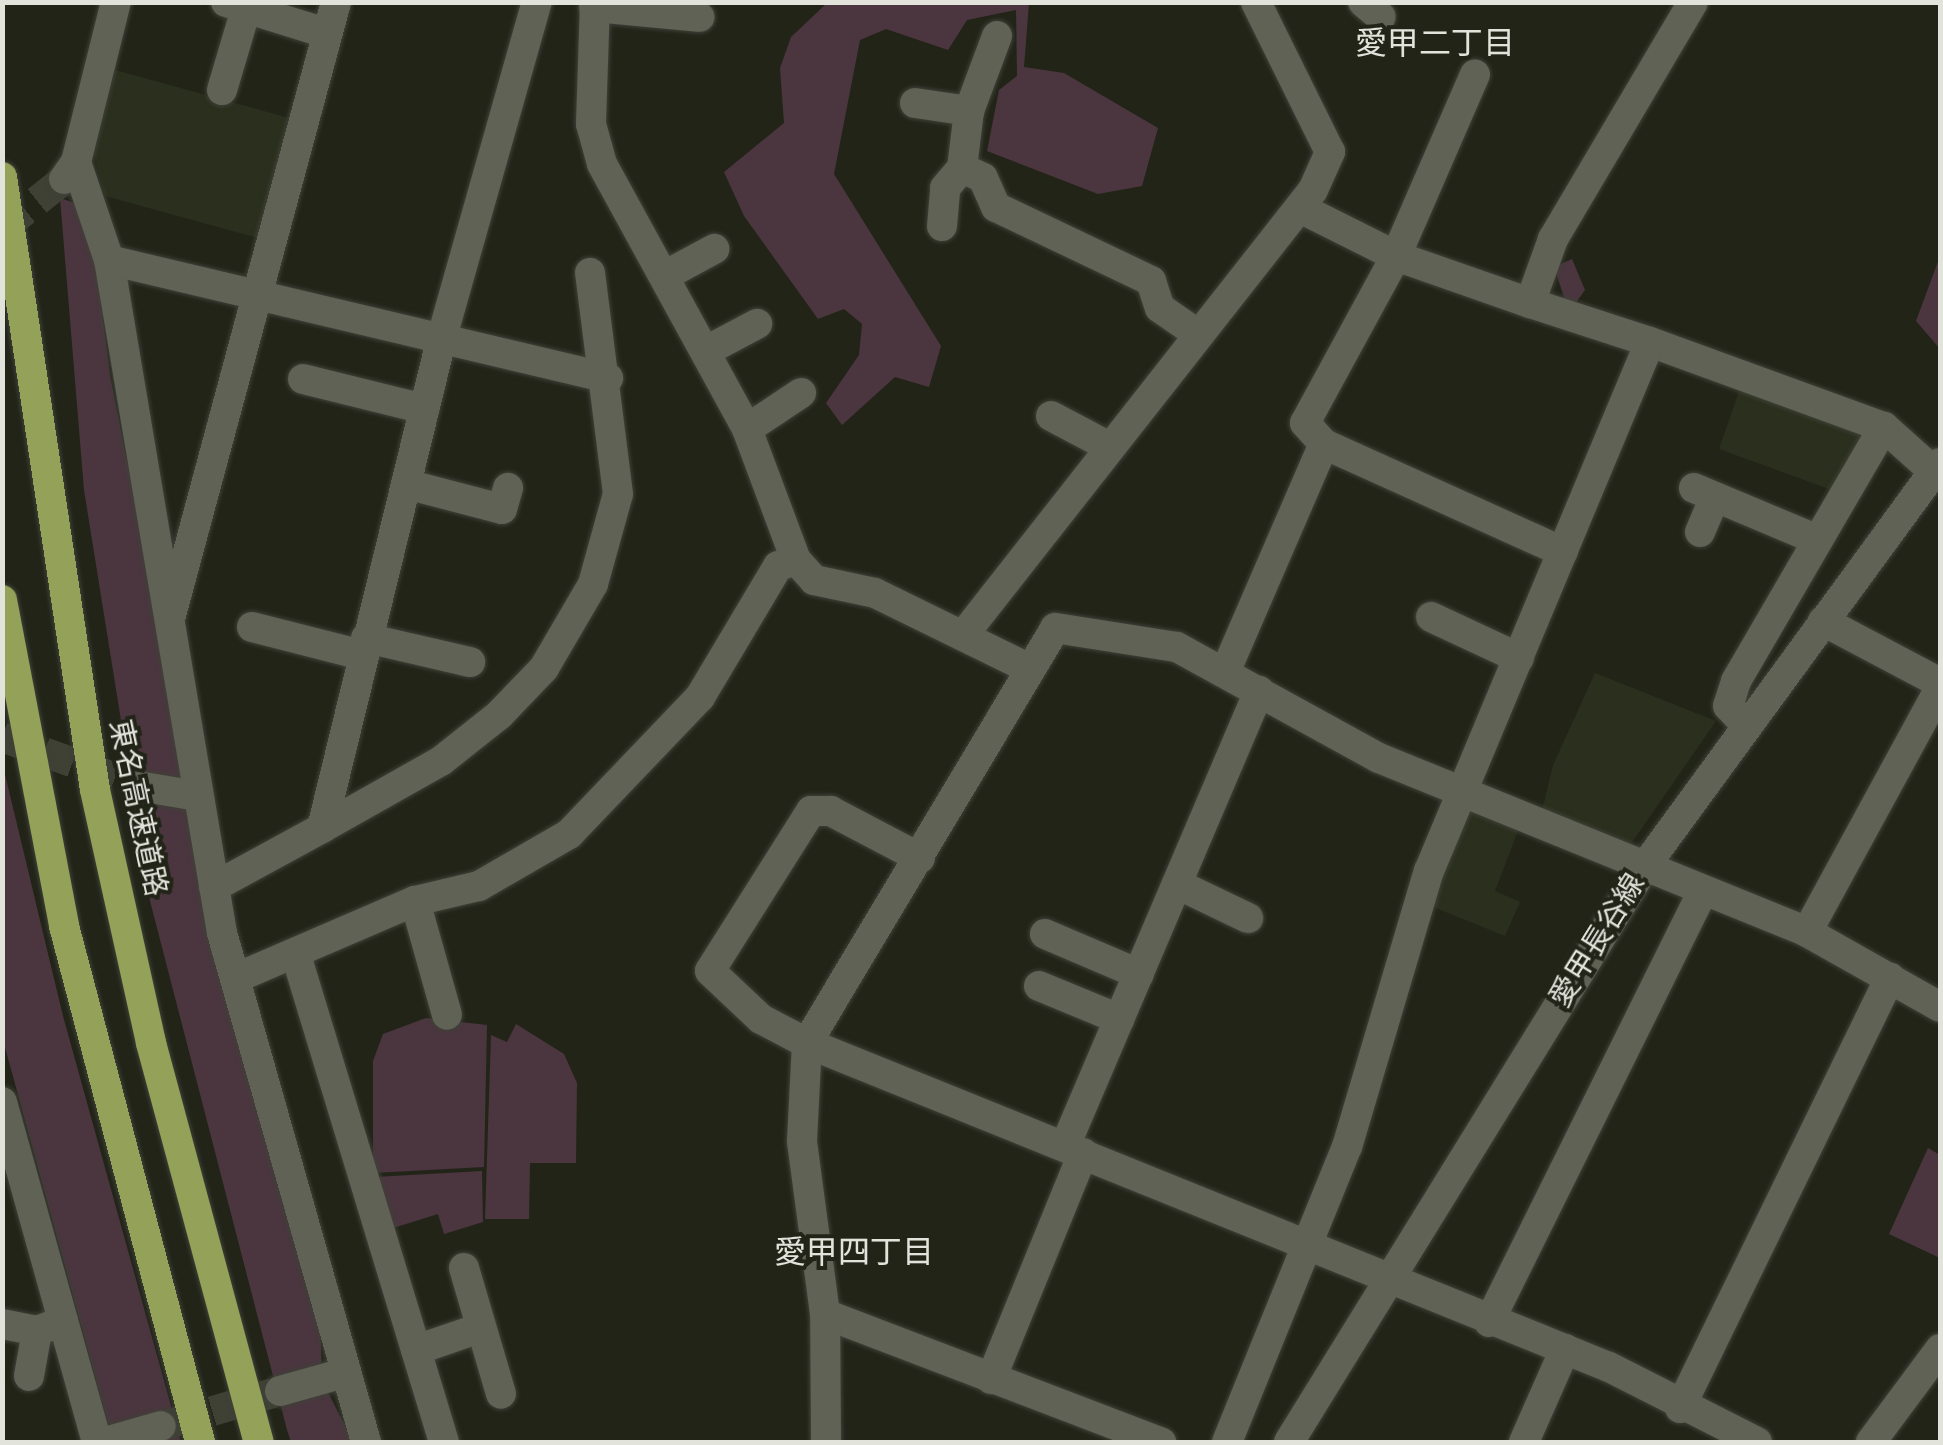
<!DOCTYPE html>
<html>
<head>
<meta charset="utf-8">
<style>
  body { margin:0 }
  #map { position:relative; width:1943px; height:1445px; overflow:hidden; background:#222418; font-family:"Alegreya Sans","Noto Sans JP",sans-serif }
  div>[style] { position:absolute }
  .built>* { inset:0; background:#2b2f1d }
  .green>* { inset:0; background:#4b363f }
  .minor-tunnel>* { height:30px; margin-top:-15px; transform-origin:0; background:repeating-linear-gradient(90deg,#3f4135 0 30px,transparent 0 45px) }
  .roads { filter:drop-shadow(0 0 2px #3f4138) drop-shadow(0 0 2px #3f4138) }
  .minor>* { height:30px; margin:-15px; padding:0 15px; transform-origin:15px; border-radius:15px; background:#5f6255 }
  .highway>* { height:30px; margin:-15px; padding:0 15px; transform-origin:15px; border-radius:15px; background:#94a158 }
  span { translate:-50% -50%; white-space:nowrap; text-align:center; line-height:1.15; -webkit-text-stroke:8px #222418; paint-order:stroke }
  .street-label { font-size:30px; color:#e2e4dc }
  .neighbourhood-label { font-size:32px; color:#e2e4dc }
  .frame { position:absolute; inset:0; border:5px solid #e2e4dc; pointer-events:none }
</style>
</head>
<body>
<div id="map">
  <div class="built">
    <div style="clip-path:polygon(115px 70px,293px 119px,258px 238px,105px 196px,94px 154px)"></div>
    <div style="clip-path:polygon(1740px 388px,1865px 431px,1840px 493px,1719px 449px)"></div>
    <div style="clip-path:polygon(1595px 673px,1716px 721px,1624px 854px,1539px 823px,1553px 765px)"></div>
    <div style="clip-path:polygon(1471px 811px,1518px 831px,1495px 891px,1520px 902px,1505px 936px,1428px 905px)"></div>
  </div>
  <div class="green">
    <div style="clip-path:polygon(827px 3px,1029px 3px,1024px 67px,1064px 73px,1158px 128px,1142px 186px,1098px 194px,987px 151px,999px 90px,1017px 76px,1016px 10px,967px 20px,948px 50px,886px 29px,860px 40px,834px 174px,941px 346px,929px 387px,895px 377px,842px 425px,826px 403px,859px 355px,862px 324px,844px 309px,818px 319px,744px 216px,724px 172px,784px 123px,780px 68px,791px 37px)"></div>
    <div style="clip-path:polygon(60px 198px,89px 208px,110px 375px,185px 757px,320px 1314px,322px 1380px,353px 1442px,291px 1442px,287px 1430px,150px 901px,84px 490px)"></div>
    <div style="clip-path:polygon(1940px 256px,1940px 349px,1916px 321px)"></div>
    <div style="clip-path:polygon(1572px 259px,1585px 290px,1575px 304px,1565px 300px,1554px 267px)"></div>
    <div style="clip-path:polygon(3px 766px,63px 1016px,181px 1442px,125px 1442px,110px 1431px,3px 1040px)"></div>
    <div style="clip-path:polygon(426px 1018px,487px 1025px,484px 1167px,373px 1173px,373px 1061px,383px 1034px)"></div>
    <div style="clip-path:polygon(516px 1024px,564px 1054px,577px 1083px,576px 1163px,530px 1163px,529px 1219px,485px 1219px,491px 1035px,507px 1042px)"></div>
    <div style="clip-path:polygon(1928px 1148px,1940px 1155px,1940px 1258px,1889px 1234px)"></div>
    <div style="clip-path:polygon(482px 1171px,483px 1222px,444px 1234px,438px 1214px,390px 1229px,375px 1177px)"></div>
  </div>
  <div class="minor-tunnel">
    <div style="left:2px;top:229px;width:77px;rotate:-38.7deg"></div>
    <div style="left:2px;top:737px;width:145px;rotate:19.8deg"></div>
    <div style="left:169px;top:1424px;width:109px;rotate:-16.6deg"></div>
  </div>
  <div class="roads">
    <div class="minor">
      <div style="left:226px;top:2px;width:105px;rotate:17.2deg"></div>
      <div style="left:595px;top:2px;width:122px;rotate:91.9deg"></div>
      <div style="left:591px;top:124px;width:41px;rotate:74.6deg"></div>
      <div style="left:602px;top:164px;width:302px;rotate:61.3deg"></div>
      <div style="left:747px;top:429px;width:140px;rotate:69.5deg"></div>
      <div style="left:796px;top:560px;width:27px;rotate:48deg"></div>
      <div style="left:814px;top:580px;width:62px;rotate:12deg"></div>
      <div style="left:875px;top:593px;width:170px;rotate:26.1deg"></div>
      <div style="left:1363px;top:2px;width:23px;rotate:40deg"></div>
      <div style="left:594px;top:7px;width:106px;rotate:5.4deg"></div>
      <div style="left:222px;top:90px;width:84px;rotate:-73.5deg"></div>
      <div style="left:915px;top:103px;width:55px;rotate:8.4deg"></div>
      <div style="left:969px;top:111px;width:57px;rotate:97deg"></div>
      <div style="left:969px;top:111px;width:80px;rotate:-69.5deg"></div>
      <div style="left:76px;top:162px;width:103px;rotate:71.4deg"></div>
      <div style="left:109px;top:260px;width:682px;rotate:80.47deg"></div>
      <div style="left:222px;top:933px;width:529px;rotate:74.2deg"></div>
      <div style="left:64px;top:179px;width:21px;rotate:-55deg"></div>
      <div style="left:76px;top:162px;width:165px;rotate:-76deg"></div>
      <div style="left:1302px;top:209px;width:105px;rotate:26.6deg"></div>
      <div style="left:1396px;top:256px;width:198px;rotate:-66.5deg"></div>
      <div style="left:942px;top:226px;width:38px;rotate:-85deg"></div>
      <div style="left:945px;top:188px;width:26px;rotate:-50deg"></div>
      <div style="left:962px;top:168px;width:23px;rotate:25deg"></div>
      <div style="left:983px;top:178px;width:32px;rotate:66deg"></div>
      <div style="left:996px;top:207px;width:172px;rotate:25.5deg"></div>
      <div style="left:1151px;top:281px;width:28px;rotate:72deg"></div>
      <div style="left:1160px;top:308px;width:47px;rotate:34.7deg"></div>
      <div style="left:109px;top:260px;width:513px;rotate:13.3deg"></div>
      <div style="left:666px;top:275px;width:55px;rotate:-28.4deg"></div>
      <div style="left:1530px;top:303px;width:142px;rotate:-160.7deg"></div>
      <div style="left:1396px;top:256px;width:190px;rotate:118.6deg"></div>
      <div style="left:1305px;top:423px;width:28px;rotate:48deg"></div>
      <div style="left:1324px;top:444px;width:262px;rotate:24.3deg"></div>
      <div style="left:1650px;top:342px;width:249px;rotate:20deg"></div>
      <div style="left:1884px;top:427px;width:75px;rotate:41.8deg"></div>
      <div style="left:706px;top:351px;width:58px;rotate:-27.9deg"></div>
      <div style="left:303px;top:379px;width:125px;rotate:13.9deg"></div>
      <div style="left:1051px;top:416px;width:62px;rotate:27.8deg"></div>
      <div style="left:747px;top:429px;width:65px;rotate:-33.7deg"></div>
      <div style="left:406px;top:484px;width:99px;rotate:14.6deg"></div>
      <div style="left:502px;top:509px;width:22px;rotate:-74deg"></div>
      <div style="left:1694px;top:488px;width:134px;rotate:22.8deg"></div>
      <div style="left:1700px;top:532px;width:38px;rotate:-67deg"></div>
      <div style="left:171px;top:615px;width:635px;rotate:-74.93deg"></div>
      <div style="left:1431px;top:617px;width:97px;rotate:25deg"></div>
      <div style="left:1823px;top:621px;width:132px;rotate:27.9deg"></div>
      <div style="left:252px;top:627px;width:114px;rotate:14.3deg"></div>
      <div style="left:965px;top:633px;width:563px;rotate:-51.85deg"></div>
      <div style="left:1313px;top:190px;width:42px;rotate:-65.9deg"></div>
      <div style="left:1330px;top:152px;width:167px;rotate:-116.3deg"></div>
      <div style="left:366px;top:638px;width:107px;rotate:13deg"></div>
      <div style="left:1226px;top:670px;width:246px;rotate:-66.6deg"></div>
      <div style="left:1746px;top:725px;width:26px;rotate:-133deg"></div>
      <div style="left:1728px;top:706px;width:26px;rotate:-72deg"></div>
      <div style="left:1736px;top:681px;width:294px;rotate:-59.8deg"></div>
      <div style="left:138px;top:786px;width:60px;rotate:9.6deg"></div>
      <div style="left:322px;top:828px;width:137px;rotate:-29.4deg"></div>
      <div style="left:441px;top:761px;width:74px;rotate:-38.4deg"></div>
      <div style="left:499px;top:715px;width:65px;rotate:-46.2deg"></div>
      <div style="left:544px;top:668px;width:97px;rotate:-59.7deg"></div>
      <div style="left:593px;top:584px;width:93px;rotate:-74.5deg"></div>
      <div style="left:618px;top:494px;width:223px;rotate:-97.2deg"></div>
      <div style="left:920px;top:858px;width:101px;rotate:-152.2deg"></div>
      <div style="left:831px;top:811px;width:20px;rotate:180deg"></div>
      <div style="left:811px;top:811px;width:189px;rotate:122.3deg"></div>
      <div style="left:710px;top:971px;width:70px;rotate:43.3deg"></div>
      <div style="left:761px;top:1019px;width:52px;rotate:27.6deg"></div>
      <div style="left:807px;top:1043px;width:865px;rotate:22deg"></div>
      <div style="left:1609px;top:1367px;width:166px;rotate:26.9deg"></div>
      <div style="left:1177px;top:884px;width:79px;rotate:25.6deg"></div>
      <div style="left:214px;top:887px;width:123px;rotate:-28.6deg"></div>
      <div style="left:322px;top:828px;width:505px;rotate:-76.27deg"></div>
      <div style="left:442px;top:337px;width:348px;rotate:-74.2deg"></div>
      <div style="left:415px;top:901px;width:118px;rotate:74.3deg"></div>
      <div style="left:1807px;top:932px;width:278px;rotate:-61.4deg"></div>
      <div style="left:1045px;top:934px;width:102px;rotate:23.1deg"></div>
      <div style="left:296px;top:955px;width:509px;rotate:73.1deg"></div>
      <div style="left:236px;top:978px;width:195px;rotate:-23.3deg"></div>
      <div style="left:415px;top:901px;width:66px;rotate:-13.2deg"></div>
      <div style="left:479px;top:886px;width:104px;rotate:-30deg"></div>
      <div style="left:569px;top:834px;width:190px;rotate:-46.3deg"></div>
      <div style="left:700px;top:697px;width:152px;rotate:-59.2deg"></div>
      <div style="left:778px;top:566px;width:19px;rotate:-18deg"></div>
      <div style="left:1039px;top:986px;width:87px;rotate:22.4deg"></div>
      <div style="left:2px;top:1102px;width:353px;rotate:74.4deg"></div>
      <div style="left:1065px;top:1146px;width:495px;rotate:-66.9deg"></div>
      <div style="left:464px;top:1268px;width:131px;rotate:73.6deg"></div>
      <div style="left:825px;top:1314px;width:360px;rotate:20.9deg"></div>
      <div style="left:1489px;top:1322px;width:479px;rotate:-63.6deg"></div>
      <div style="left:2px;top:1324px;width:36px;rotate:11deg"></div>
      <div style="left:37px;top:1331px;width:28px;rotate:-21deg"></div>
      <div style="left:416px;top:1350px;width:68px;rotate:-19deg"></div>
      <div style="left:29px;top:1376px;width:46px;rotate:-79.9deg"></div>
      <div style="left:991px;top:1379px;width:244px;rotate:-67.8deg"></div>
      <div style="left:280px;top:1391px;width:66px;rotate:-15.7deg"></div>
      <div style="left:1680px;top:1408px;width:479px;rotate:-64deg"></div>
      <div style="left:105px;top:1442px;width:58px;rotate:-15.9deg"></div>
      <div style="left:826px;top:1442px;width:128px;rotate:-90.4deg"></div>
      <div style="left:825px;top:1314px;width:175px;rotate:-97.6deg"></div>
      <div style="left:802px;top:1141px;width:98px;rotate:-87.1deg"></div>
      <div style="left:807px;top:1043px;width:483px;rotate:-59.1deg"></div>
      <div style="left:1055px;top:628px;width:123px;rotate:8.9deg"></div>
      <div style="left:1177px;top:647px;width:230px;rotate:28.8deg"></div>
      <div style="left:1379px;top:758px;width:462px;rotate:22.1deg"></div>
      <div style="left:1807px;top:932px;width:153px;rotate:29.4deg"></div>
      <div style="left:1227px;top:1442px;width:318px;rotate:-67.9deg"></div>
      <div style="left:1347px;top:1147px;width:288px;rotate:-73.5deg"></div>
      <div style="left:1429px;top:871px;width:573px;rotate:-67.33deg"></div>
      <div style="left:1650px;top:342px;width:126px;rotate:-162deg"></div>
      <div style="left:1530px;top:303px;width:68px;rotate:-70.2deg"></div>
      <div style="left:1553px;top:239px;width:275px;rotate:-59.4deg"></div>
      <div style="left:1289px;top:1442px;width:674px;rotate:-58.29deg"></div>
      <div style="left:1643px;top:869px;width:503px;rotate:-53.81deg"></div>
      <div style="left:1524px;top:1442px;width:102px;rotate:-66.2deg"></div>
      <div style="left:1871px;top:1442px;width:116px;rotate:-53.4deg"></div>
    </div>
    <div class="highway">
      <div style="left:2px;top:177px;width:620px;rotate:81.37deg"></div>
      <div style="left:95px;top:790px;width:259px;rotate:77.5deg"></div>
      <div style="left:151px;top:1043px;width:413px;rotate:74.9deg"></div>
      <div style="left:2px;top:600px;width:332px;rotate:79.2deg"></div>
      <div style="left:64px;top:926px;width:534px;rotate:75.23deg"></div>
    </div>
  </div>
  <div class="street-label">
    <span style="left:137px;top:808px;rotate:78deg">東名高速道路</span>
    <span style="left:1598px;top:941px;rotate:-58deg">愛甲長谷線</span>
  </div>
  <div class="neighbourhood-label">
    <span style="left:1435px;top:44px">愛甲二丁目</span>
    <span style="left:854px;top:1253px">愛甲四丁目</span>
  </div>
  <div class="frame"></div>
</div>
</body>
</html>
